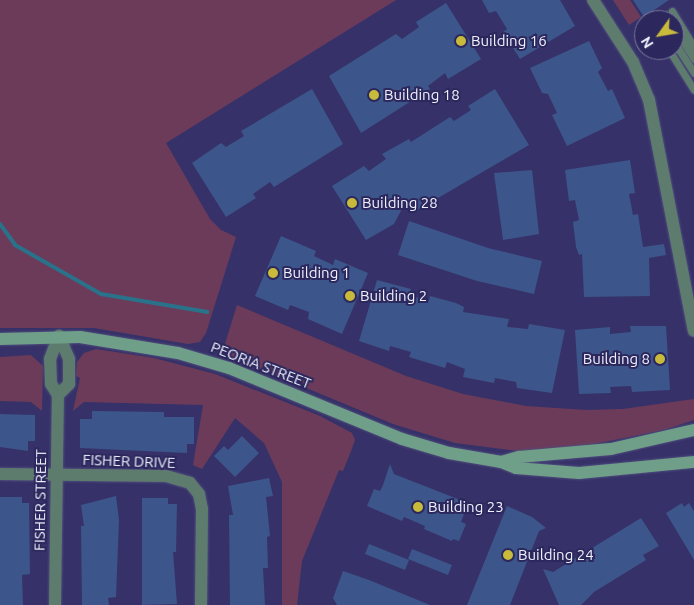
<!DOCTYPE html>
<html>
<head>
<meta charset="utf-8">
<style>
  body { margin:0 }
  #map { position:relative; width:694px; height:605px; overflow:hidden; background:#363269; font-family:Ubuntu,sans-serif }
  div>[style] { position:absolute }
  .green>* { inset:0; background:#6d3b5a }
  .stream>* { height:4px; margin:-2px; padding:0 2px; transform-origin:2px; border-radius:2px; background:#29728a }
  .building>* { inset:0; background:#3c558a }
  .roads { filter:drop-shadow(0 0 1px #504d7e) drop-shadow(0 0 1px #504d7e) }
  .service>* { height:7px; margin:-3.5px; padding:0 3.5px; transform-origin:3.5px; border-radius:3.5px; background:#5e7c6d }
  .minor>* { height:12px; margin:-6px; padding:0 6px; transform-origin:6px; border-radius:6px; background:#5e7c6d }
  .secondary>* { height:12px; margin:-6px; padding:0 6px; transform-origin:6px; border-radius:6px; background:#6f9f88 }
  .dots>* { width:14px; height:14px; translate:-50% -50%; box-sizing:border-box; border:2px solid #2c285d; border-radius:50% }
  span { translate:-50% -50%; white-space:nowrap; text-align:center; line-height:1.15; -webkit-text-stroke:4px #2c285d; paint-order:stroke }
  .poi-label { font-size:15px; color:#f0f1fe }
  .left { translate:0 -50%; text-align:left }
  .right { translate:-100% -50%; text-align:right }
  .street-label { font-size:15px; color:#f0f1fe }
  .north { position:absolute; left:634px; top:10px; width:50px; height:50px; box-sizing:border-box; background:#2c285d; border:1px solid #7a789d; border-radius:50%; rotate:238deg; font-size:14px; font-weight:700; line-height:20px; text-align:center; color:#f0f1fe }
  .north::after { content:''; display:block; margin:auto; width:18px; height:22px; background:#c8bb3b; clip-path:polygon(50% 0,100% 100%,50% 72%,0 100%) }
</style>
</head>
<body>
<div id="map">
  <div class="green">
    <div style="clip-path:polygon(0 0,396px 0,166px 143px,210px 219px,221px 230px,236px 237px,206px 333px,200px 342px,188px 344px,94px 328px,0 328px)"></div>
    <div style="clip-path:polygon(613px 0,630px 0,641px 17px,629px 25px)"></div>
    <div style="clip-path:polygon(237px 305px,406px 376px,463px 394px,526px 406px,586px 410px,623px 409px,694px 399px,694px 420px,664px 430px,579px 447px,517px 451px,455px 443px,393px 424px,229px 356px,225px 344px)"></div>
    <div style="clip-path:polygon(96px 349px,154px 358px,215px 374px,320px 416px,352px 433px,355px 440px,351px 451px,343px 471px,339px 470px,302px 561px,297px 605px,282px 605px,282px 482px,264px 443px,235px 418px,202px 469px,193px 465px,203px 405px,84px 402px,73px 411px,80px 378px,76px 376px,77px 362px,84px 353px)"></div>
    <div style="clip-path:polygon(31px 355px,43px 366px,42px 411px,31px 402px,0 401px,0 357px)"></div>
  </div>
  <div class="stream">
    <div style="left:0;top:224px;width:26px;rotate:54deg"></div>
    <div style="left:15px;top:245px;width:99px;rotate:29.7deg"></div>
    <div style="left:101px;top:294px;width:108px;rotate:9.6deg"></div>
  </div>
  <div class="building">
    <div style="clip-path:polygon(482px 0,560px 0,575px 26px,520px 59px,503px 32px,507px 29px,496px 11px,489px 13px)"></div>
    <div style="clip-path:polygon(633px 0,669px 0,644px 17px)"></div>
    <div style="clip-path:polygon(446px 3px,481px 59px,448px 79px,445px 73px,428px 86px,430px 89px,361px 133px,329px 76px,396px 34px,402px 39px,419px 27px,416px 22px)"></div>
    <div style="clip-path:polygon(589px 41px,602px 68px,598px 72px,608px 91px,612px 89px,625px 118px,567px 146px,552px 115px,557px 113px,548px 94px,542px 93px,530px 68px)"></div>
    <div style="clip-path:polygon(312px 89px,343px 144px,274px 187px,270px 182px,253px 194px,256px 198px,226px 217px,192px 163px,221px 143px,226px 147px,244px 136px,241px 131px)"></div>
    <div style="clip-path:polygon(495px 89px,529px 145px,414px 212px,403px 207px,394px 224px,366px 240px,332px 186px,364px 166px,369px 171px,386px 159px,382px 154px,409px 139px,411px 142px,450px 117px,454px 121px,471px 110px,468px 106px)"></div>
    <div style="clip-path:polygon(630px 160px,635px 193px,629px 194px,633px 215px,638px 214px,643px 247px,664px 244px,666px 255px,649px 258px,650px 296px,584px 297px,582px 254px,579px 255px,576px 247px,573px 222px,579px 220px,575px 200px,569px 201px,565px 170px)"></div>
    <div style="clip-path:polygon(532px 170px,539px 234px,503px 240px,494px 173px)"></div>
    <div style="clip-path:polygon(409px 221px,488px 248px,542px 261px,534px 294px,477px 281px,398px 255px)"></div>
    <div style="clip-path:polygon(281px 236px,316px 251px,314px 256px,333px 265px,335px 259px,368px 273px,342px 334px,308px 319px,309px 312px,290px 305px,288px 310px,255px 296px)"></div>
    <div style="clip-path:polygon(377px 280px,411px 289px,409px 295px,429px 301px,430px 296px,456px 303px,464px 307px,463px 312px,509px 319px,507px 327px,528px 329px,529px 324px,565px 330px,552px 393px,517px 388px,516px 382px,495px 378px,494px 383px,463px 377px,465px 369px,447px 362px,445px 368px,409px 357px,411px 352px,390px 346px,389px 351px,359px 341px)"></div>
    <div style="clip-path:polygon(630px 326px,666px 326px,670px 390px,632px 392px,631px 386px,610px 387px,611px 393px,579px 394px,575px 330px,610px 327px,610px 334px,631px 332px)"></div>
    <div style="clip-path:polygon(92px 411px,164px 412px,164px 417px,194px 417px,194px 444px,187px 444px,187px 453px,80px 448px,80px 419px,92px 419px)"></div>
    <div style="clip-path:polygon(0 414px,35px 415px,35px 441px,28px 441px,28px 451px,0 447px)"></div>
    <div style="clip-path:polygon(242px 436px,259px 453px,235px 477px,214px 456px,224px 446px,228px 450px)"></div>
    <div style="clip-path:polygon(390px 464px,394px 474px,468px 503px,461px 522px,466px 524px,459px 541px,453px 539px,452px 541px,424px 529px,425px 526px,404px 517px,402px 521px,367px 506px,374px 489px,380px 491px,383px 485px)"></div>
    <div style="clip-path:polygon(269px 478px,273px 496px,266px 497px,270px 536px,267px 537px,268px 568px,263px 568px,265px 605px,230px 605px,229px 515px,233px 515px,228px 486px)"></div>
    <div style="clip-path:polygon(116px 496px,119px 520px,116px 597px,108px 598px,109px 605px,82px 605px,81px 526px,84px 526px,81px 505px)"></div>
    <div style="clip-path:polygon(0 497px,22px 497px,22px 503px,29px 503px,30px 574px,22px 575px,23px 605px,0 605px)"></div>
    <div style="clip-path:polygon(142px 498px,168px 498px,168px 504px,177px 504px,176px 552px,173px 552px,177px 604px,142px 605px)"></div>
    <div style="clip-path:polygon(682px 503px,684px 507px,689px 503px,694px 511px,694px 560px,666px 513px)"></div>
    <div style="clip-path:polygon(507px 506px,532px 517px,546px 528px,539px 531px,510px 605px,467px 605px)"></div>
    <div style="clip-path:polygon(641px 518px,659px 546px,643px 555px,646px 560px,594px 592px,581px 605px,559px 605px,543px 569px,553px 572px)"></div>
    <div style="clip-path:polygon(369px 544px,409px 560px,405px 570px,365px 554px)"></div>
    <div style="clip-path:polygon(412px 549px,452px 565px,448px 575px,408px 559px)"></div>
    <div style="clip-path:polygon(343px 571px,369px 580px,430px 605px,337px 605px,333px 598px)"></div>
  </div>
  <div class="roads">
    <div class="service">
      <div style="left:672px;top:11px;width:42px;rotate:58.6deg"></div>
      <div style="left:666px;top:15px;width:6px;rotate:59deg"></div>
      <div style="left:659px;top:19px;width:1px;rotate:45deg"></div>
      <div style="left:674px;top:28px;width:37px;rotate:57deg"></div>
      <div style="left:674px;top:42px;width:37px;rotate:57deg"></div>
      <div style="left:669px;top:50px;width:47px;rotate:58deg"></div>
    </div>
    <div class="minor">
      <div style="left:593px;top:0;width:74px;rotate:57.2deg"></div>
      <div style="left:633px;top:62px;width:41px;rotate:67.2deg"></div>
      <div style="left:649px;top:100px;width:235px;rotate:79deg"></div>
      <div style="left:58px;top:395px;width:16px;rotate:-45deg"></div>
      <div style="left:69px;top:384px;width:25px;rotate:-90deg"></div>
      <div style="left:69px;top:359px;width:25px;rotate:-113deg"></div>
      <div style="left:0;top:474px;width:166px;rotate:0.7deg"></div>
      <div style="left:166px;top:476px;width:25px;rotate:16deg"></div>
      <div style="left:190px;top:483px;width:14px;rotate:51deg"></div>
      <div style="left:199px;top:494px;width:15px;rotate:79deg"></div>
      <div style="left:202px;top:509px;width:96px;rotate:90.6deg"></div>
      <div style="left:55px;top:605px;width:210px;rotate:-89.2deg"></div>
      <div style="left:58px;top:395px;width:13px;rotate:-122deg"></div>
      <div style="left:51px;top:384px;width:25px;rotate:-92deg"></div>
      <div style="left:50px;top:359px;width:25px;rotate:-69deg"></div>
    </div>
    <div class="secondary">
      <div style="left:0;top:339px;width:80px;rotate:-1.4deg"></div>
      <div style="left:80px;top:337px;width:99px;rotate:9.3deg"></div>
      <div style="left:178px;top:353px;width:53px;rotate:16.4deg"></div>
      <div style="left:229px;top:368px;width:187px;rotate:22.3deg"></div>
      <div style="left:402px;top:439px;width:49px;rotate:16.6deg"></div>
      <div style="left:449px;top:453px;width:53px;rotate:9.8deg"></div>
      <div style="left:501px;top:462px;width:16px;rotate:22deg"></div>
      <div style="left:516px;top:468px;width:63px;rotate:4.5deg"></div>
      <div style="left:579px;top:473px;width:116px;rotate:-5.5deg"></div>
      <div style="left:501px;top:462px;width:19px;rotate:-16deg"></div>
      <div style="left:519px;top:457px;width:92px;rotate:-5deg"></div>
      <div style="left:611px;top:449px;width:85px;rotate:-12.9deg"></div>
    </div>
  </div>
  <div class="dots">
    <div style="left:461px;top:41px;background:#c8bb3b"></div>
    <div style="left:374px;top:95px;background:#c8bb3b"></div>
    <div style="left:352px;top:203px;background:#c8bb3b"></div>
    <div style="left:273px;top:273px;background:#c8bb3b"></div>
    <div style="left:350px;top:296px;background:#c8bb3b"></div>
    <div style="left:660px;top:359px;background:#c8bb3b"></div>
    <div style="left:418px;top:507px;background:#c8bb3b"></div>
    <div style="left:508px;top:555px;background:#c8bb3b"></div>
  </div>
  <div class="poi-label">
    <span class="left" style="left:471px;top:41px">Building 16</span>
    <span class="left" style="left:384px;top:95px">Building 18</span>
    <span class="left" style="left:362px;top:203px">Building 28</span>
    <span class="left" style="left:283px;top:273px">Building 1</span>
    <span class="left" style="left:360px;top:296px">Building 2</span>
    <span class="right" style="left:650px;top:359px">Building 8</span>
    <span class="left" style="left:428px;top:507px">Building 23</span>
    <span class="left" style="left:518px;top:555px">Building 24</span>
  </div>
  <div class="street-label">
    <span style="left:261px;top:365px;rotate:21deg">PEORIA STREET</span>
    <span style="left:129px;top:461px;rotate:2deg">FISHER DRIVE</span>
    <span style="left:40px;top:500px;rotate:-89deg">FISHER STREET</span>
  </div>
  <div class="north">N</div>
</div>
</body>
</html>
